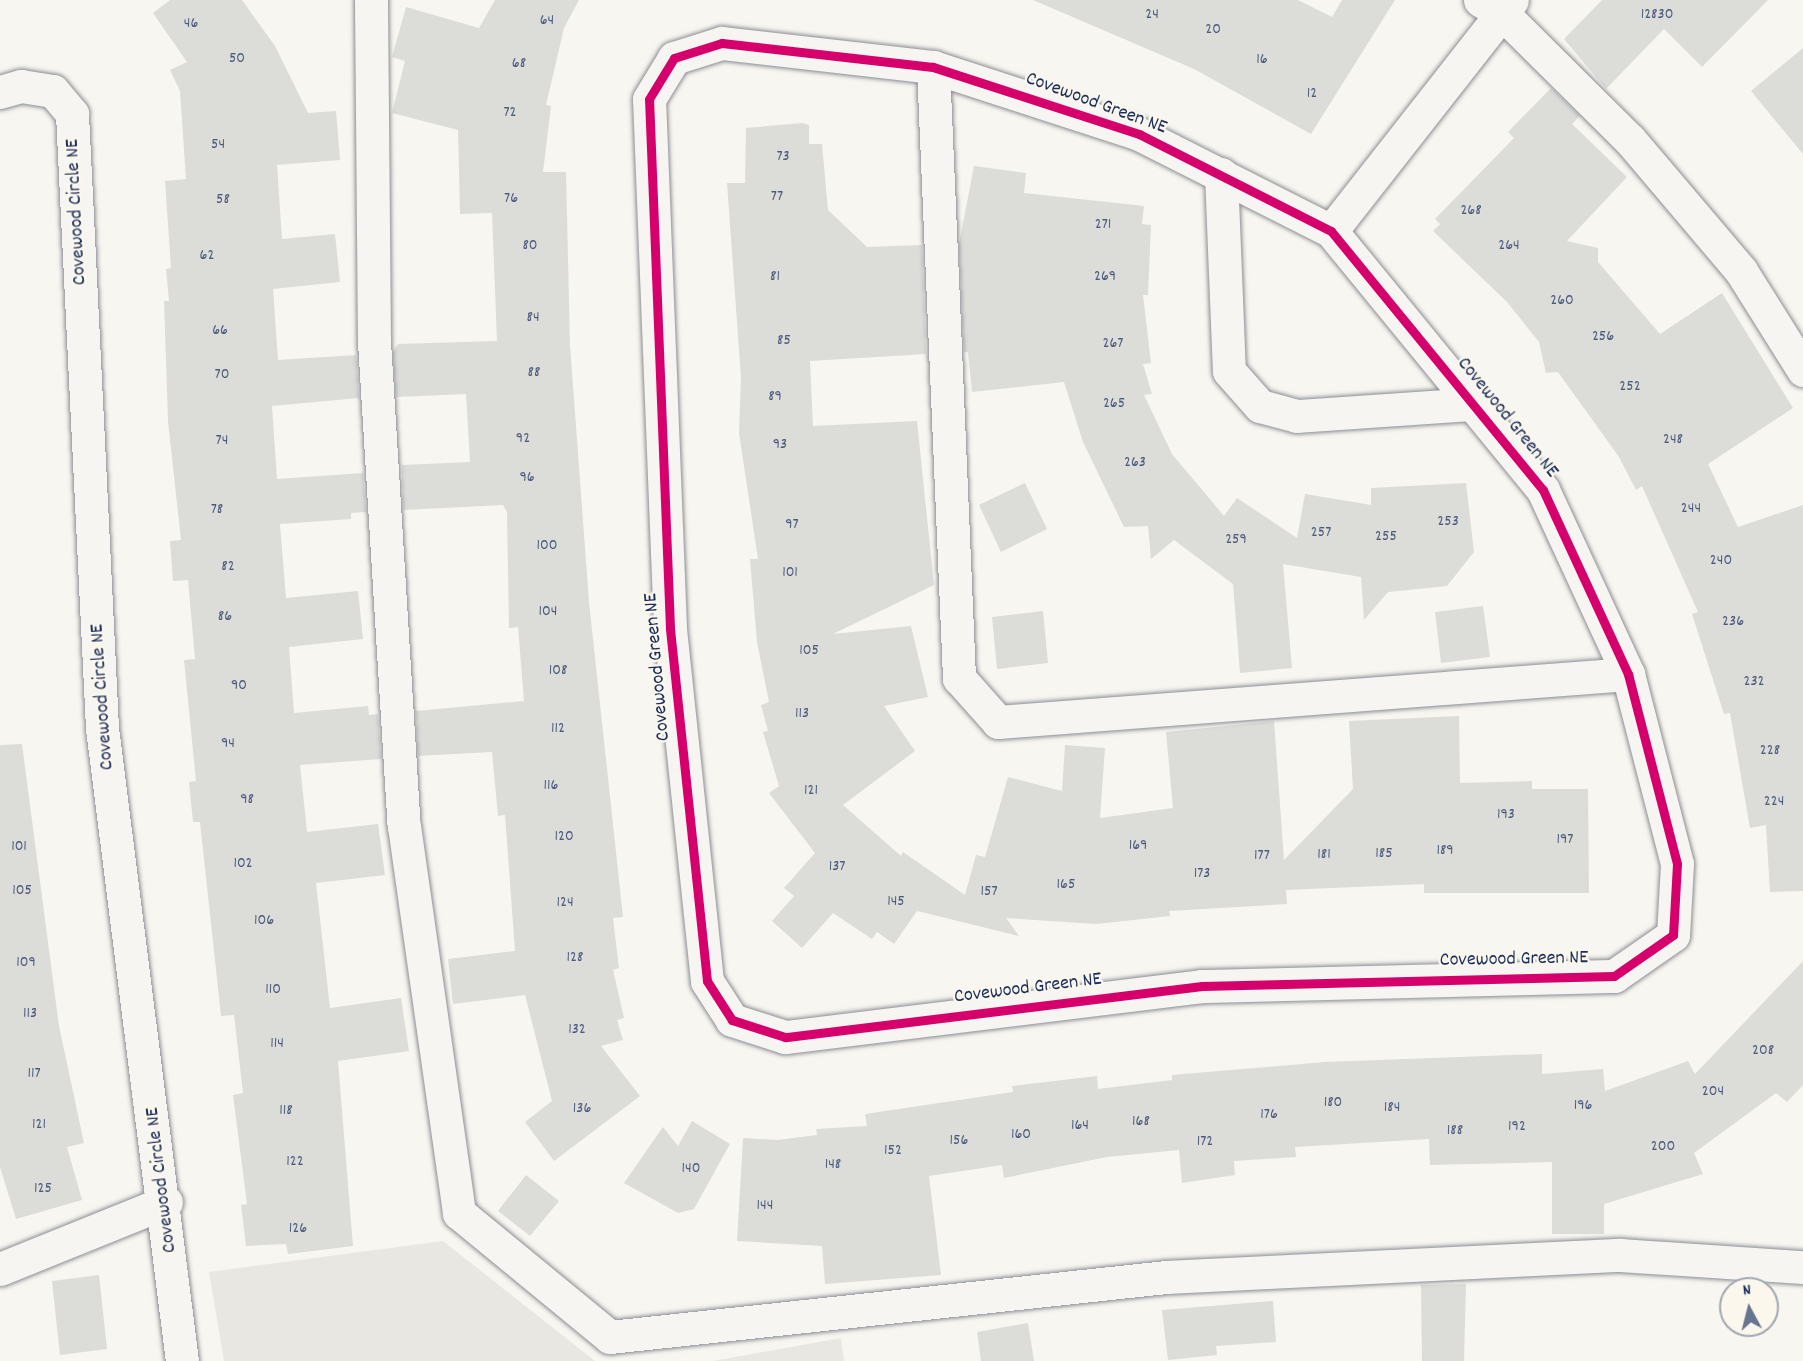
<!DOCTYPE html>
<html>
<head>
<meta charset="utf-8">
<style>
  body { margin:0 }
  #map { position:relative; width:1803px; height:1361px; overflow:hidden; background:#f8f6f0; font-family:Dekko,sans-serif }
  div>[style] { position:absolute }
  .green>* { inset:0; background:#e8e7e2 }
  .building>* { inset:0; background:#dcdcd9 }
  .roads { filter:drop-shadow(0 0 2px #8b8e94) drop-shadow(0 0 2px #8b8e94) }
  .minor>* { height:33px; margin:-16.5px; padding:0 16.5px; transform-origin:16.5px; border-radius:16.5px; background:#f6f5f1 }
  .cycleway>* { height:9px; margin:-4.5px; padding:0 4.5px; transform-origin:4.5px; border-radius:4.5px; background:#d6006c }
  span { translate:-50% -50%; white-space:nowrap; text-align:center; line-height:1.15; -webkit-text-stroke:4.5px #fbf7ec; paint-order:stroke }
  .number-label { font-size:16px; color:#4b5a7d }
  .number-label span { -webkit-text-stroke-width:0 }
  .street-label { font-size:20px; color:#1b2f5e }
  .north { position:absolute; left:1719px; top:1277px; width:60px; height:60px; box-sizing:border-box; background:#fbf7ec; border:2px solid #a1a7b3; border-radius:50%; rotate:353deg; font-size:16px; font-weight:700; line-height:24px; text-align:center; color:#1b2f5e }
  .north::after { content:''; display:block; margin:auto; width:21px; height:27px; background:#687591; clip-path:polygon(50% 0,100% 100%,50% 72%,0 100%) }
</style>
</head>
<body>
<div id="map">
  <div class="green">
    <div style="clip-path:polygon(443px 1241px,595px 1361px,224px 1361px,209px 1272px)"></div>
    <div style="clip-path:polygon(841px 1338px,844px 1361px,713px 1361px)"></div>
  </div>
  <div class="building">
    <div style="clip-path:polygon(170px 0,242px 0,275px 46px,308px 113px,336px 111px,340px 160px,277px 165px,282px 239px,335px 234px,340px 282px,273px 289px,278px 360px,356px 355px,359px 398px,272px 406px,277px 479px,363px 473px,366px 512px,351px 513px,351px 519px,280px 524px,286px 598px,358px 591px,363px 639px,289px 647px,294px 713px,368px 706px,369px 715px,378px 714px,381px 759px,300px 765px,307px 832px,378px 824px,385px 875px,316px 883px,330px 1008px,401px 998px,409px 1051px,338px 1061px,353px 1246px,288px 1254px,286px 1244px,246px 1246px,241px 1205px,247px 1204px,233px 1095px,243px 1093px,234px 1015px,221px 1016px,200px 822px,193px 822px,189px 782px,196px 781px,184px 660px,195px 659px,188px 580px,173px 581px,170px 541px,181px 540px,168px 421px,164px 301px,169px 301px,166px 269px,171px 268px,165px 181px,186px 179px,180px 91px,170px 70px,187px 62px,153px 13px)"></div>
    <div style="clip-path:polygon(495px 0,579px 0,564px 28px,546px 105px,551px 106px,543px 172px,566px 172px,570px 345px,589px 602px,623px 917px,613px 918px,619px 968px,613px 970px,624px 1018px,617px 1020px,623px 1040px,601px 1046px,640px 1096px,554px 1161px,525px 1122px,552px 1101px,525px 995px,453px 1004px,448px 959px,515px 951px,505px 815px,498px 816px,492px 752px,418px 756px,416px 711px,524px 701px,518px 627px,509px 628px,507px 512px,503px 505px,403px 510px,402px 465px,470px 462px,466px 394px,396px 397px,393px 352px,398px 344px,497px 341px,492px 213px,460px 214px,458px 130px,392px 113px,405px 61px,392px 57px,406px 7px,479px 28px)"></div>
    <div style="clip-path:polygon(1033px 0,1298px 0,1332px 17px,1342px 0,1395px 0,1311px 134px,1194px 69px)"></div>
    <div style="clip-path:polygon(1602px 0,1768px 0,1702px 67px,1664px 29px,1606px 89px,1564px 39px)"></div>
    <div style="clip-path:polygon(1803px 48px,1803px 154px,1751px 91px)"></div>
    <div style="clip-path:polygon(1551px 88px,1580px 116px,1572px 124px,1627px 177px,1567px 241px,1598px 248px,1598px 262px,1660px 334px,1722px 293px,1793px 408px,1708px 464px,1738px 527px,1803px 505px,1803px 891px,1770px 892px,1766px 825px,1750px 828px,1730px 713px,1724px 714px,1692px 614px,1698px 612px,1642px 486px,1636px 490px,1619px 457px,1558px 372px,1546px 373px,1539px 342px,1507px 302px,1433px 231px,1440px 224px,1435px 219px,1514px 138px,1508px 132px)"></div>
    <div style="clip-path:polygon(802px 123px,809px 125px,809px 144px,822px 144px,828px 210px,867px 247px,922px 245px,926px 354px,810px 361px,813px 426px,917px 421px,934px 585px,833px 634px,911px 626px,928px 697px,884px 706px,915px 751px,843px 805px,901px 856px,903px 852px,965px 895px,976px 855px,985px 857px,1008px 777px,1062px 791px,1065px 745px,1105px 748px,1100px 818px,1173px 808px,1166px 732px,1274px 721px,1284px 860px,1353px 789px,1349px 721px,1459px 716px,1460px 783px,1532px 781px,1532px 789px,1588px 789px,1589px 893px,1424px 893px,1424px 884px,1286px 890px,1287px 904px,1169px 911px,1170px 916px,1096px 924px,1006px 918px,1019px 936px,917px 911px,894px 944px,877px 932px,872px 939px,833px 913px,802px 948px,772px 921px,794px 896px,784px 888px,815px 853px,769px 793px,779px 786px,763px 732px,768px 731px,761px 705px,769px 702px,757px 642px,750px 559px,758px 559px,739px 433px,741px 378px,727px 183px,745px 183px,746px 128px)"></div>
    <div style="clip-path:polygon(974px 166px,1026px 173px,1024px 193px,1144px 206px,1142px 224px,1151px 225px,1148px 295px,1143px 295px,1151px 363px,1143px 364px,1152px 394px,1144px 395px,1172px 454px,1224px 516px,1237px 498px,1297px 538px,1305px 494px,1371px 505px,1371px 488px,1466px 483px,1474px 552px,1447px 586px,1388px 592px,1364px 620px,1361px 577px,1283px 564px,1292px 668px,1240px 673px,1233px 584px,1174px 540px,1151px 559px,1148px 526px,1124px 527px,1083px 442px,1064px 382px,972px 392px,968px 352px,964px 352px,959px 244px)"></div>
    <div style="clip-path:polygon(1025px 483px,1047px 529px,1001px 552px,979px 505px)"></div>
    <div style="clip-path:polygon(1483px 606px,1490px 657px,1441px 663px,1435px 612px)"></div>
    <div style="clip-path:polygon(1043px 611px,1048px 663px,997px 669px,992px 617px)"></div>
    <div style="clip-path:polygon(22px 744px,59px 1026px,84px 1143px,67px 1147px,82px 1200px,16px 1219px,0 1167px,0 745px)"></div>
    <div style="clip-path:polygon(1803px 961px,1803px 1085px,1787px 1102px,1776px 1093px,1694px 1153px,1703px 1174px,1604px 1204px,1604px 1234px,1552px 1234px,1552px 1162px,1430px 1165px,1429px 1139px,1295px 1147px,1296px 1157px,1234px 1161px,1235px 1175px,1182px 1183px,1179px 1150px,1107px 1157px,1004px 1178px,1002px 1165px,929px 1176px,941px 1275px,825px 1284px,822px 1246px,737px 1241px,743px 1138px,777px 1140px,817px 1135px,816px 1129px,867px 1126px,865px 1114px,1013px 1092px,1012px 1086px,1097px 1076px,1098px 1089px,1172px 1080px,1172px 1075px,1325px 1062px,1542px 1054px,1542px 1074px,1603px 1069px,1605px 1091px,1688px 1061px,1695px 1074px)"></div>
    <div style="clip-path:polygon(692px 1121px,730px 1144px,694px 1209px,678px 1213px,624px 1183px,663px 1127px,678px 1146px)"></div>
    <div style="clip-path:polygon(526px 1175px,559px 1201px,530px 1236px,498px 1211px)"></div>
    <div style="clip-path:polygon(99px 1275px,107px 1349px,60px 1355px,52px 1281px)"></div>
    <div style="clip-path:polygon(1466px 1284px,1464px 1361px,1422px 1361px,1421px 1285px)"></div>
    <div style="clip-path:polygon(1273px 1301px,1276px 1342px,1216px 1346px,1217px 1355px,1168px 1360px,1162px 1310px)"></div>
    <div style="clip-path:polygon(1028px 1323px,1034px 1361px,981px 1361px,977px 1332px)"></div>
  </div>
  <div class="roads">
    <div class="minor">
      <div style="left:371px;top:0;width:341px;rotate:89.5deg"></div>
      <div style="left:374px;top:341px;width:486px;rotate:86.5deg"></div>
      <div style="left:404px;top:826px;width:391px;rotate:81.9deg"></div>
      <div style="left:459px;top:1213px;width:195px;rotate:39.4deg"></div>
      <div style="left:610px;top:1337px;width:559px;rotate:-6.16deg"></div>
      <div style="left:1166px;top:1277px;width:455px;rotate:-2.8deg"></div>
      <div style="left:1620px;top:1255px;width:183px;rotate:3.8deg"></div>
      <div style="left:1480px;top:0;width:26px;rotate:31deg"></div>
      <div style="left:1502px;top:13px;width:180px;rotate:44.8deg"></div>
      <div style="left:1630px;top:140px;width:172px;rotate:49.7deg"></div>
      <div style="left:1741px;top:271px;width:117px;rotate:57.9deg"></div>
      <div style="left:722px;top:43px;width:212px;rotate:6.5deg"></div>
      <div style="left:933px;top:67px;width:217px;rotate:18deg"></div>
      <div style="left:1139px;top:134px;width:215px;rotate:26.8deg"></div>
      <div style="left:1331px;top:231px;width:335px;rotate:50.7deg"></div>
      <div style="left:1543px;top:490px;width:203px;rotate:65.2deg"></div>
      <div style="left:1628px;top:674px;width:196px;rotate:75.5deg"></div>
      <div style="left:1677px;top:864px;width:71px;rotate:93.2deg"></div>
      <div style="left:1673px;top:935px;width:72px;rotate:145.2deg"></div>
      <div style="left:1614px;top:976px;width:412px;rotate:178.6deg"></div>
      <div style="left:1202px;top:986px;width:420px;rotate:173deg"></div>
      <div style="left:785px;top:1037px;width:56px;rotate:-162.2deg"></div>
      <div style="left:732px;top:1020px;width:46px;rotate:-122.7deg"></div>
      <div style="left:707px;top:981px;width:355px;rotate:-96deg"></div>
      <div style="left:670px;top:628px;width:529px;rotate:-92.27deg"></div>
      <div style="left:649px;top:99px;width:48px;rotate:-58.6deg"></div>
      <div style="left:674px;top:58px;width:50px;rotate:-17.4deg"></div>
      <div style="left:933px;top:67px;width:612px;rotate:87.56deg"></div>
      <div style="left:959px;top:678px;width:59px;rotate:48.4deg"></div>
      <div style="left:998px;top:722px;width:632px;rotate:-4.36deg"></div>
      <div style="left:0;top:92px;width:22px;rotate:-16deg"></div>
      <div style="left:21px;top:86px;width:32px;rotate:9deg"></div>
      <div style="left:53px;top:91px;width:30px;rotate:50deg"></div>
      <div style="left:72px;top:114px;width:615px;rotate:87.2deg"></div>
      <div style="left:102px;top:728px;width:638px;rotate:82.8deg"></div>
      <div style="left:1221px;top:174px;width:197px;rotate:87.7deg"></div>
      <div style="left:1229px;top:371px;width:47px;rotate:48.5deg"></div>
      <div style="left:1260px;top:406px;width:38px;rotate:15deg"></div>
      <div style="left:1297px;top:416px;width:176px;rotate:-3.9deg"></div>
      <div style="left:1331px;top:231px;width:293px;rotate:-51.9deg"></div>
      <div style="left:0;top:1269px;width:179px;rotate:-22deg"></div>
    </div>
  </div>
  <div class="cycleway">
    <div style="left:722px;top:43px;width:212px;rotate:6.5deg"></div>
    <div style="left:933px;top:67px;width:217px;rotate:18deg"></div>
    <div style="left:1139px;top:134px;width:215px;rotate:26.8deg"></div>
    <div style="left:1331px;top:231px;width:335px;rotate:50.7deg"></div>
    <div style="left:1543px;top:490px;width:203px;rotate:65.2deg"></div>
    <div style="left:1628px;top:674px;width:196px;rotate:75.5deg"></div>
    <div style="left:1677px;top:864px;width:71px;rotate:93.2deg"></div>
    <div style="left:1673px;top:935px;width:72px;rotate:145.2deg"></div>
    <div style="left:1614px;top:976px;width:412px;rotate:178.6deg"></div>
    <div style="left:1202px;top:986px;width:420px;rotate:173deg"></div>
    <div style="left:785px;top:1037px;width:56px;rotate:-162.2deg"></div>
    <div style="left:732px;top:1020px;width:46px;rotate:-122.7deg"></div>
    <div style="left:707px;top:981px;width:355px;rotate:-96deg"></div>
    <div style="left:670px;top:628px;width:529px;rotate:-92.27deg"></div>
    <div style="left:649px;top:99px;width:48px;rotate:-58.6deg"></div>
    <div style="left:674px;top:58px;width:50px;rotate:-17.4deg"></div>
  </div>
  <div class="number-label">
    <span style="left:1152px;top:15px">24</span>
    <span style="left:1657px;top:15px">12830</span>
    <span style="left:547px;top:21px">64</span>
    <span style="left:191px;top:24px">46</span>
    <span style="left:1213px;top:30px">20</span>
    <span style="left:237px;top:59px">50</span>
    <span style="left:1262px;top:60px">16</span>
    <span style="left:519px;top:64px">68</span>
    <span style="left:1312px;top:94px">12</span>
    <span style="left:510px;top:113px">72</span>
    <span style="left:218px;top:145px">54</span>
    <span style="left:783px;top:157px">73</span>
    <span style="left:777px;top:197px">77</span>
    <span style="left:511px;top:199px">76</span>
    <span style="left:223px;top:200px">58</span>
    <span style="left:1471px;top:211px">268</span>
    <span style="left:1103px;top:225px">271</span>
    <span style="left:530px;top:246px">80</span>
    <span style="left:1509px;top:246px">264</span>
    <span style="left:207px;top:256px">62</span>
    <span style="left:775px;top:277px">81</span>
    <span style="left:1105px;top:277px">269</span>
    <span style="left:1562px;top:301px">260</span>
    <span style="left:533px;top:318px">84</span>
    <span style="left:220px;top:331px">66</span>
    <span style="left:1603px;top:337px">256</span>
    <span style="left:784px;top:341px">85</span>
    <span style="left:1113px;top:344px">267</span>
    <span style="left:534px;top:373px">88</span>
    <span style="left:222px;top:375px">70</span>
    <span style="left:1630px;top:387px">252</span>
    <span style="left:775px;top:397px">89</span>
    <span style="left:1114px;top:404px">265</span>
    <span style="left:523px;top:439px">92</span>
    <span style="left:1673px;top:440px">248</span>
    <span style="left:222px;top:441px">74</span>
    <span style="left:780px;top:445px">93</span>
    <span style="left:1135px;top:463px">263</span>
    <span style="left:527px;top:478px">96</span>
    <span style="left:1691px;top:509px">244</span>
    <span style="left:217px;top:510px">78</span>
    <span style="left:1448px;top:522px">253</span>
    <span style="left:792px;top:525px">97</span>
    <span style="left:1321px;top:533px">257</span>
    <span style="left:1386px;top:537px">255</span>
    <span style="left:1236px;top:540px">259</span>
    <span style="left:547px;top:546px">100</span>
    <span style="left:1721px;top:561px">240</span>
    <span style="left:228px;top:567px">82</span>
    <span style="left:790px;top:573px">101</span>
    <span style="left:548px;top:612px">104</span>
    <span style="left:225px;top:617px">86</span>
    <span style="left:1733px;top:622px">236</span>
    <span style="left:809px;top:651px">105</span>
    <span style="left:558px;top:671px">108</span>
    <span style="left:1754px;top:682px">232</span>
    <span style="left:239px;top:686px">90</span>
    <span style="left:802px;top:714px">113</span>
    <span style="left:558px;top:729px">112</span>
    <span style="left:228px;top:744px">94</span>
    <span style="left:1770px;top:751px">228</span>
    <span style="left:551px;top:786px">116</span>
    <span style="left:811px;top:791px">121</span>
    <span style="left:247px;top:800px">98</span>
    <span style="left:1774px;top:802px">224</span>
    <span style="left:1506px;top:815px">193</span>
    <span style="left:564px;top:837px">120</span>
    <span style="left:1565px;top:840px">197</span>
    <span style="left:1138px;top:846px">169</span>
    <span style="left:19px;top:847px">101</span>
    <span style="left:1445px;top:851px">189</span>
    <span style="left:1384px;top:854px">185</span>
    <span style="left:1324px;top:855px">181</span>
    <span style="left:1262px;top:856px">177</span>
    <span style="left:243px;top:864px">102</span>
    <span style="left:837px;top:867px">137</span>
    <span style="left:1202px;top:874px">173</span>
    <span style="left:1066px;top:885px">165</span>
    <span style="left:22px;top:891px">105</span>
    <span style="left:989px;top:892px">157</span>
    <span style="left:896px;top:902px">145</span>
    <span style="left:565px;top:903px">124</span>
    <span style="left:264px;top:921px">106</span>
    <span style="left:575px;top:958px">128</span>
    <span style="left:26px;top:963px">109</span>
    <span style="left:273px;top:990px">110</span>
    <span style="left:30px;top:1014px">113</span>
    <span style="left:577px;top:1030px">132</span>
    <span style="left:277px;top:1044px">114</span>
    <span style="left:1763px;top:1051px">208</span>
    <span style="left:34px;top:1074px">117</span>
    <span style="left:1713px;top:1092px">204</span>
    <span style="left:1333px;top:1103px">180</span>
    <span style="left:1583px;top:1106px">196</span>
    <span style="left:1392px;top:1108px">184</span>
    <span style="left:582px;top:1109px">136</span>
    <span style="left:286px;top:1111px">118</span>
    <span style="left:1269px;top:1115px">176</span>
    <span style="left:1141px;top:1122px">168</span>
    <span style="left:39px;top:1125px">121</span>
    <span style="left:1080px;top:1126px">164</span>
    <span style="left:1517px;top:1127px">192</span>
    <span style="left:1455px;top:1131px">188</span>
    <span style="left:1021px;top:1135px">160</span>
    <span style="left:959px;top:1141px">156</span>
    <span style="left:1205px;top:1142px">172</span>
    <span style="left:1663px;top:1147px">200</span>
    <span style="left:893px;top:1151px">152</span>
    <span style="left:295px;top:1162px">122</span>
    <span style="left:833px;top:1165px">148</span>
    <span style="left:691px;top:1169px">140</span>
    <span style="left:43px;top:1189px">125</span>
    <span style="left:765px;top:1206px">144</span>
    <span style="left:298px;top:1229px">126</span>
  </div>
  <div class="street-label">
    <span style="left:1096px;top:104px;rotate:20deg">Covewood Green NE</span>
    <span style="left:77px;top:212px;rotate:-93deg">Covewood Circle NE</span>
    <span style="left:1507px;top:418px;rotate:51deg">Covewood Green NE</span>
    <span style="left:658px;top:667px;rotate:-95deg">Covewood Green NE</span>
    <span style="left:103px;top:697px;rotate:-94deg">Covewood Circle NE</span>
    <span style="left:1514px;top:960px;rotate:-1deg">Covewood Green NE</span>
    <span style="left:1028px;top:989px;rotate:-7deg">Covewood Green NE</span>
    <span style="left:162px;top:1180px;rotate:-97deg">Covewood Circle NE</span>
  </div>
  <div class="north">N</div>
</div>
</body>
</html>
